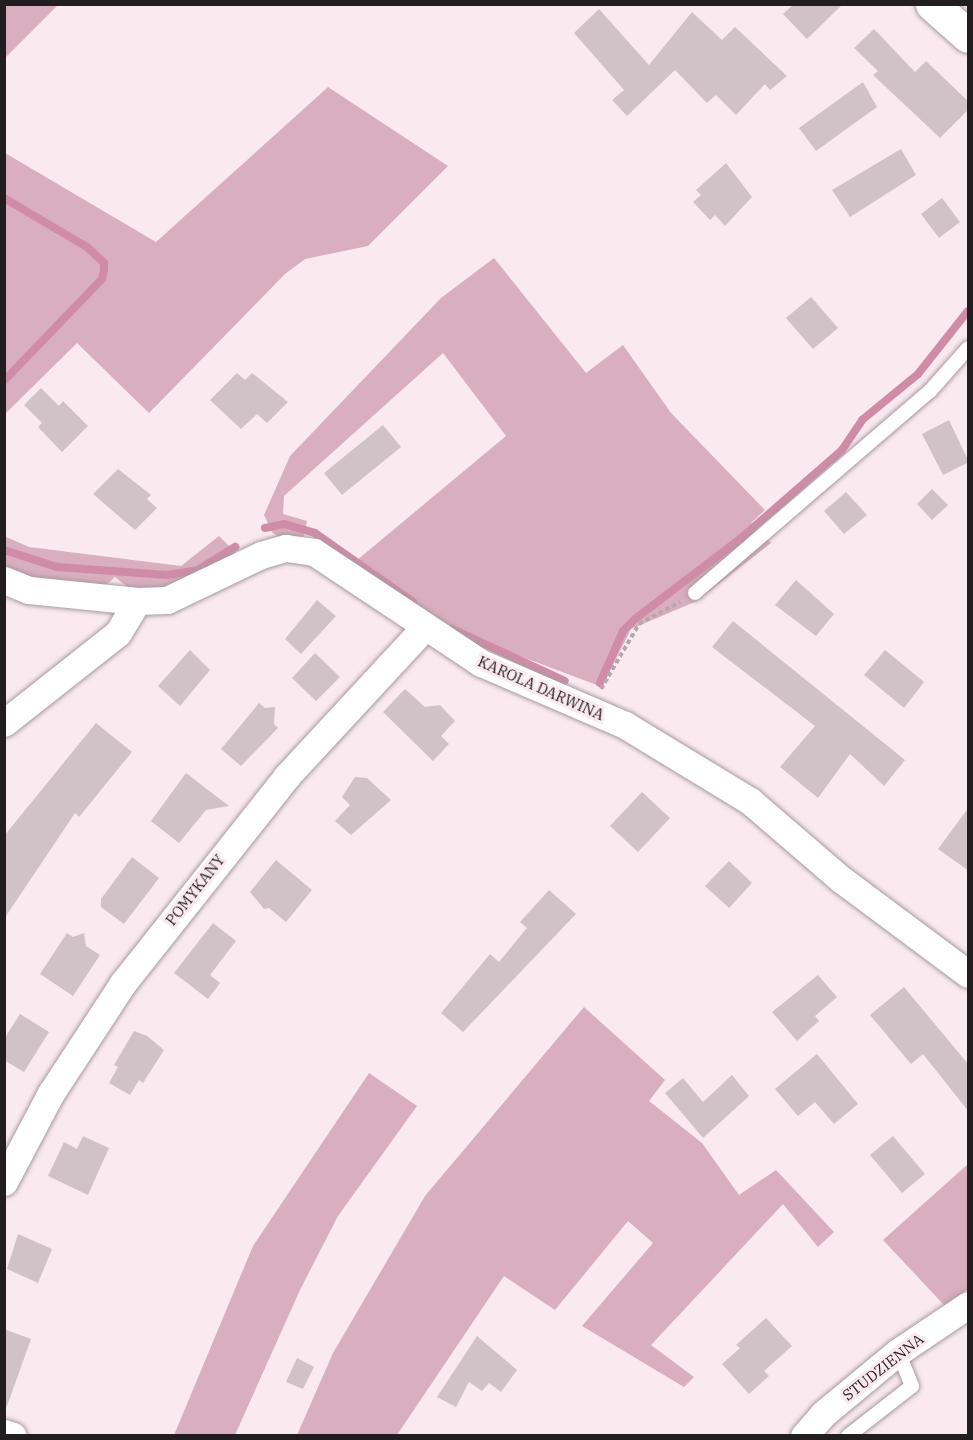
<!DOCTYPE html>
<html>
<head>
<meta charset="utf-8">
<style>
  body { margin:0 }
  #map { position:relative; width:973px; height:1440px; overflow:hidden; background:#faeaf0; font-family:"IBM Plex Serif",serif }
  div>[style] { position:absolute }
  .green>* { inset:0; background:#d9aebe }
  .stream>* { height:8px; margin:-4px; padding:0 4px; transform-origin:4px; border-radius:4px; background:#d08ca7 }
  .building>* { inset:0; background:#d1c2c7 }
  .path>* { height:4px; margin-top:-2px; transform-origin:0; background:repeating-linear-gradient(90deg,#b4a8ac 0 4.5px,transparent 0 7.5px) }
  .roads { filter:drop-shadow(0 0 2px #a89a9f) drop-shadow(0 0 2px #a89a9f) }
  .lane>* { height:14px; margin:-7px; padding:0 7px; transform-origin:7px; border-radius:7px; background:#fff }
  .street>* { height:27px; margin:-13.5px; padding:0 13.5px; transform-origin:13.5px; border-radius:13.5px; background:#fff }
  .secondary>* { height:33px; margin:-16.5px; padding:0 16.5px; transform-origin:16.5px; border-radius:16.5px; background:#fff }
  span { translate:-50% -50%; white-space:nowrap; text-align:center; line-height:1.15; -webkit-text-stroke:6px #faeaf0; paint-order:stroke }
  .street-label { font-size:15px; color:#221d1f }
  .frame { position:absolute; inset:0; border:6px solid #221d1f; pointer-events:none }
</style>
</head>
<body>
<div id="map">
  <div class="green">
    <div style="clip-path:polygon(5px 4px,58px 5px,5px 58px,4px 5px)"></div>
    <div style="clip-path:polygon(328px 87px,448px 166px,368px 246px,305px 259px,285px 274px,149px 413px,77px 343px,5px 414px,5px 153px,156px 242px)"></div>
    <div style="clip-path:polygon(494px 258px,586px 373px,623px 345px,671px 413px,765px 510px,751px 523px,771px 543px,697px 601px,631px 629px,602px 687px,427px 621px,350px 566px,506px 436px,443px 353px,284px 496px,283px 514px,307px 521px,303px 539px,280px 538px,272px 532px,264px 515px,290px 456px,441px 298px)"></div>
    <div style="clip-path:polygon(4px 536px,29px 547px,181px 566px,219px 536px,238px 555px,140px 597px,115px 577px,89px 600px,13px 573px,5px 566px)"></div>
    <div style="clip-path:polygon(584px 1007px,665px 1080px,649px 1101px,702px 1143px,739px 1195px,776px 1170px,834px 1232px,818px 1247px,783px 1204px,651px 1345px,694px 1377px,684px 1387px,582px 1326px,653px 1243px,628px 1221px,555px 1310px,504px 1276px,397px 1435px,297px 1435px,333px 1353px,425px 1196px)"></div>
    <div style="clip-path:polygon(369px 1073px,417px 1106px,338px 1216px,300px 1290px,235px 1435px,174px 1435px,253px 1246px)"></div>
    <div style="clip-path:polygon(968px 1164px,968px 1289px,945px 1306px,883px 1240px)"></div>
  </div>
  <div class="stream">
    <div style="left:4px;top:198px;width:96px;rotate:30.6deg"></div>
    <div style="left:87px;top:247px;width:23px;rotate:43deg"></div>
    <div style="left:104px;top:263px;width:7px;rotate:90deg"></div>
    <div style="left:104px;top:270px;width:9px;rotate:103deg"></div>
    <div style="left:102px;top:279px;width:141px;rotate:133.9deg"></div>
    <div style="left:265px;top:528px;width:19px;rotate:-12deg"></div>
    <div style="left:284px;top:524px;width:32px;rotate:16deg"></div>
    <div style="left:315px;top:533px;width:120px;rotate:35.1deg"></div>
    <div style="left:4px;top:550px;width:56px;rotate:17.8deg"></div>
    <div style="left:57px;top:567px;width:110px;rotate:4.2deg"></div>
    <div style="left:167px;top:575px;width:31px;rotate:-9deg"></div>
    <div style="left:198px;top:570px;width:44px;rotate:-31.9deg"></div>
    <div style="left:452px;top:629px;width:124px;rotate:24.7deg"></div>
    <div style="left:600px;top:683px;width:57px;rotate:-66.1deg"></div>
    <div style="left:623px;top:631px;width:17px;rotate:-45deg"></div>
    <div style="left:635px;top:619px;width:132px;rotate:-37.3deg"></div>
    <div style="left:740px;top:539px;width:135px;rotate:-41.1deg"></div>
    <div style="left:842px;top:450px;width:36px;rotate:-56deg"></div>
    <div style="left:862px;top:420px;width:72px;rotate:-39.4deg"></div>
    <div style="left:918px;top:374px;width:80px;rotate:-51.6deg"></div>
  </div>
  <div class="building">
    <div style="clip-path:polygon(794px 4px,843px 4px,807px 39px,783px 14px)"></div>
    <div style="clip-path:polygon(599px 9px,649px 65px,692px 12px,722px 40px,735px 27px,787px 76px,770px 90px,765px 84px,736px 115px,716px 95px,707px 103px,675px 70px,627px 116px,612px 100px,624px 90px,574px 33px)"></div>
    <div style="clip-path:polygon(874px 29px,915px 72px,926px 61px,969px 102px,969px 109px,940px 138px,873px 75px,878px 71px,854px 48px)"></div>
    <div style="clip-path:polygon(863px 82px,877px 107px,816px 151px,799px 128px)"></div>
    <div style="clip-path:polygon(901px 149px,916px 175px,850px 217px,832px 190px)"></div>
    <div style="clip-path:polygon(726px 163px,752px 197px,725px 226px,715px 215px,710px 220px,693px 202px,701px 195px,696px 190px)"></div>
    <div style="clip-path:polygon(942px 198px,960px 222px,939px 238px,921px 214px)"></div>
    <div style="clip-path:polygon(811px 297px,838px 328px,813px 349px,786px 318px)"></div>
    <div style="clip-path:polygon(237px 373px,245px 380px,252px 373px,288px 402px,267px 423px,257px 414px,241px 429px,210px 400px)"></div>
    <div style="clip-path:polygon(41px 388px,59px 406px,63px 401px,88px 426px,62px 452px,38px 427px,42px 423px,24px 405px)"></div>
    <div style="clip-path:polygon(949px 420px,969px 462px,943px 475px,922px 434px)"></div>
    <div style="clip-path:polygon(383px 425px,401px 447px,342px 495px,324px 473px)"></div>
    <div style="clip-path:polygon(118px 469px,151px 495px,147px 499px,157px 508px,135px 530px,93px 494px)"></div>
    <div style="clip-path:polygon(932px 489px,948px 505px,932px 520px,917px 504px)"></div>
    <div style="clip-path:polygon(846px 492px,867px 515px,844px 534px,824px 511px)"></div>
    <div style="clip-path:polygon(796px 580px,834px 614px,816px 636px,775px 605px)"></div>
    <div style="clip-path:polygon(317px 600px,336px 616px,301px 654px,285px 639px)"></div>
    <div style="clip-path:polygon(733px 621px,905px 760px,884px 786px,850px 754px,818px 798px,780px 767px,815px 726px,712px 647px)"></div>
    <div style="clip-path:polygon(190px 650px,210px 670px,180px 706px,158px 686px)"></div>
    <div style="clip-path:polygon(885px 650px,924px 682px,904px 708px,864px 675px)"></div>
    <div style="clip-path:polygon(315px 653px,340px 677px,316px 701px,292px 678px)"></div>
    <div style="clip-path:polygon(405px 689px,425px 707px,440px 705px,455px 721px,441px 736px,449px 744px,433px 761px,383px 712px)"></div>
    <div style="clip-path:polygon(259px 703px,265px 708px,275px 707px,274px 724px,278px 728px,241px 766px,221px 749px)"></div>
    <div style="clip-path:polygon(96px 723px,132px 752px,79px 817px,75px 813px,4px 919px,4px 836px)"></div>
    <div style="clip-path:polygon(186px 773px,229px 806px,206px 810px,179px 843px,151px 821px)"></div>
    <div style="clip-path:polygon(355px 777px,367px 778px,391px 800px,351px 835px,335px 821px,350px 805px,342px 797px)"></div>
    <div style="clip-path:polygon(642px 792px,670px 818px,638px 852px,610px 826px)"></div>
    <div style="clip-path:polygon(969px 807px,969px 871px,938px 849px)"></div>
    <div style="clip-path:polygon(132px 857px,159px 878px,124px 924px,101px 907px,101px 899px)"></div>
    <div style="clip-path:polygon(276px 860px,312px 890px,286px 922px,269px 908px,264px 909px,250px 892px)"></div>
    <div style="clip-path:polygon(729px 861px,752px 883px,729px 908px,705px 886px)"></div>
    <div style="clip-path:polygon(549px 890px,576px 914px,463px 1032px,441px 1013px,490px 954px,499px 962px,527px 928px,520px 922px)"></div>
    <div style="clip-path:polygon(213px 923px,236px 941px,210px 975px,220px 983px,208px 999px,174px 973px)"></div>
    <div style="clip-path:polygon(67px 933px,73px 937px,84px 933px,86px 946px,100px 955px,73px 996px,40px 974px)"></div>
    <div style="clip-path:polygon(818px 975px,837px 997px,815px 1016px,819px 1021px,797px 1041px,772px 1012px)"></div>
    <div style="clip-path:polygon(904px 987px,969px 1065px,969px 1112px,923px 1054px,911px 1064px,870px 1015px)"></div>
    <div style="clip-path:polygon(20px 1014px,49px 1032px,24px 1072px,4px 1060px,4px 1039px)"></div>
    <div style="clip-path:polygon(134px 1031px,147px 1036px,164px 1050px,143px 1083px,139px 1080px,130px 1095px,109px 1083px,118px 1067px,114px 1065px)"></div>
    <div style="clip-path:polygon(817px 1054px,858px 1104px,834px 1124px,815px 1102px,798px 1116px,775px 1089px)"></div>
    <div style="clip-path:polygon(732px 1075px,749px 1096px,703px 1138px,665px 1093px,683px 1078px,703px 1102px)"></div>
    <div style="clip-path:polygon(83px 1136px,109px 1148px,88px 1195px,48px 1176px,64px 1142px,77px 1149px)"></div>
    <div style="clip-path:polygon(893px 1136px,925px 1174px,902px 1193px,870px 1155px)"></div>
    <div style="clip-path:polygon(18px 1234px,52px 1249px,38px 1283px,7px 1269px)"></div>
    <div style="clip-path:polygon(766px 1318px,792px 1346px,764px 1371px,769px 1376px,749px 1394px,722px 1364px,740px 1348px,736px 1345px)"></div>
    <div style="clip-path:polygon(4px 1329px,31px 1339px,7px 1406px,4px 1405px)"></div>
    <div style="clip-path:polygon(477px 1336px,517px 1370px,501px 1392px,489px 1383px,482px 1391px,469px 1382px,456px 1407px,437px 1397px)"></div>
    <div style="clip-path:polygon(297px 1358px,314px 1367px,303px 1389px,286px 1382px)"></div>
  </div>
  <div class="path">
    <div style="left:601px;top:689px;width:75px;rotate:-59.7deg"></div>
    <div style="left:639px;top:624px;width:47px;rotate:-28.2deg"></div>
  </div>
  <div class="roads">
    <div class="lane">
      <div style="left:695px;top:593px;width:310px;rotate:-40.7deg"></div>
      <div style="left:930px;top:391px;width:57px;rotate:-48.5deg"></div>
      <div style="left:848px;top:1436px;width:81px;rotate:-38deg"></div>
      <div style="left:912px;top:1386px;width:37px;rotate:-112deg"></div>
    </div>
    <div class="street">
      <div style="left:4px;top:580px;width:27px;rotate:22deg"></div>
      <div style="left:29px;top:590px;width:109px;rotate:5.8deg"></div>
      <div style="left:137px;top:601px;width:30px;rotate:-2deg"></div>
      <div style="left:167px;top:600px;width:104px;rotate:-25.6deg"></div>
      <div style="left:261px;top:555px;width:26px;rotate:-16deg"></div>
      <div style="left:286px;top:548px;width:28px;rotate:8deg"></div>
      <div style="left:314px;top:552px;width:201px;rotate:33.6deg"></div>
      <div style="left:481px;top:663px;width:157px;rotate:23.3deg"></div>
      <div style="left:625px;top:725px;width:146px;rotate:31.3deg"></div>
      <div style="left:750px;top:801px;width:121px;rotate:40.7deg"></div>
      <div style="left:842px;top:880px;width:157px;rotate:36.7deg"></div>
      <div style="left:4px;top:723px;width:145px;rotate:-38.3deg"></div>
      <div style="left:118px;top:633px;width:37px;rotate:-59deg"></div>
      <div style="left:4px;top:1182px;width:101px;rotate:-62.2deg"></div>
      <div style="left:51px;top:1093px;width:131px;rotate:-56.8deg"></div>
      <div style="left:123px;top:983px;width:263px;rotate:-51.6deg"></div>
      <div style="left:286px;top:777px;width:203px;rotate:-47.2deg"></div>
      <div style="left:4px;top:1433px;width:9px;rotate:18deg"></div>
      <div style="left:804px;top:1436px;width:29px;rotate:-49deg"></div>
      <div style="left:823px;top:1414px;width:97px;rotate:-39.6deg"></div>
      <div style="left:898px;top:1352px;width:84px;rotate:-33.9deg"></div>
    </div>
    <div class="secondary">
      <div style="left:932px;top:4px;width:48px;rotate:41.6deg"></div>
    </div>
  </div>
  <div class="street-label">
    <span style="left:541px;top:688px;rotate:24deg">KAROLA DARWINA</span>
    <span style="left:195px;top:890px;rotate:-52deg">POMYKANY</span>
    <span style="left:883px;top:1367px;rotate:-38deg">STUDZIENNA</span>
  </div>
  <div class="frame"></div>
</div>
</body>
</html>
